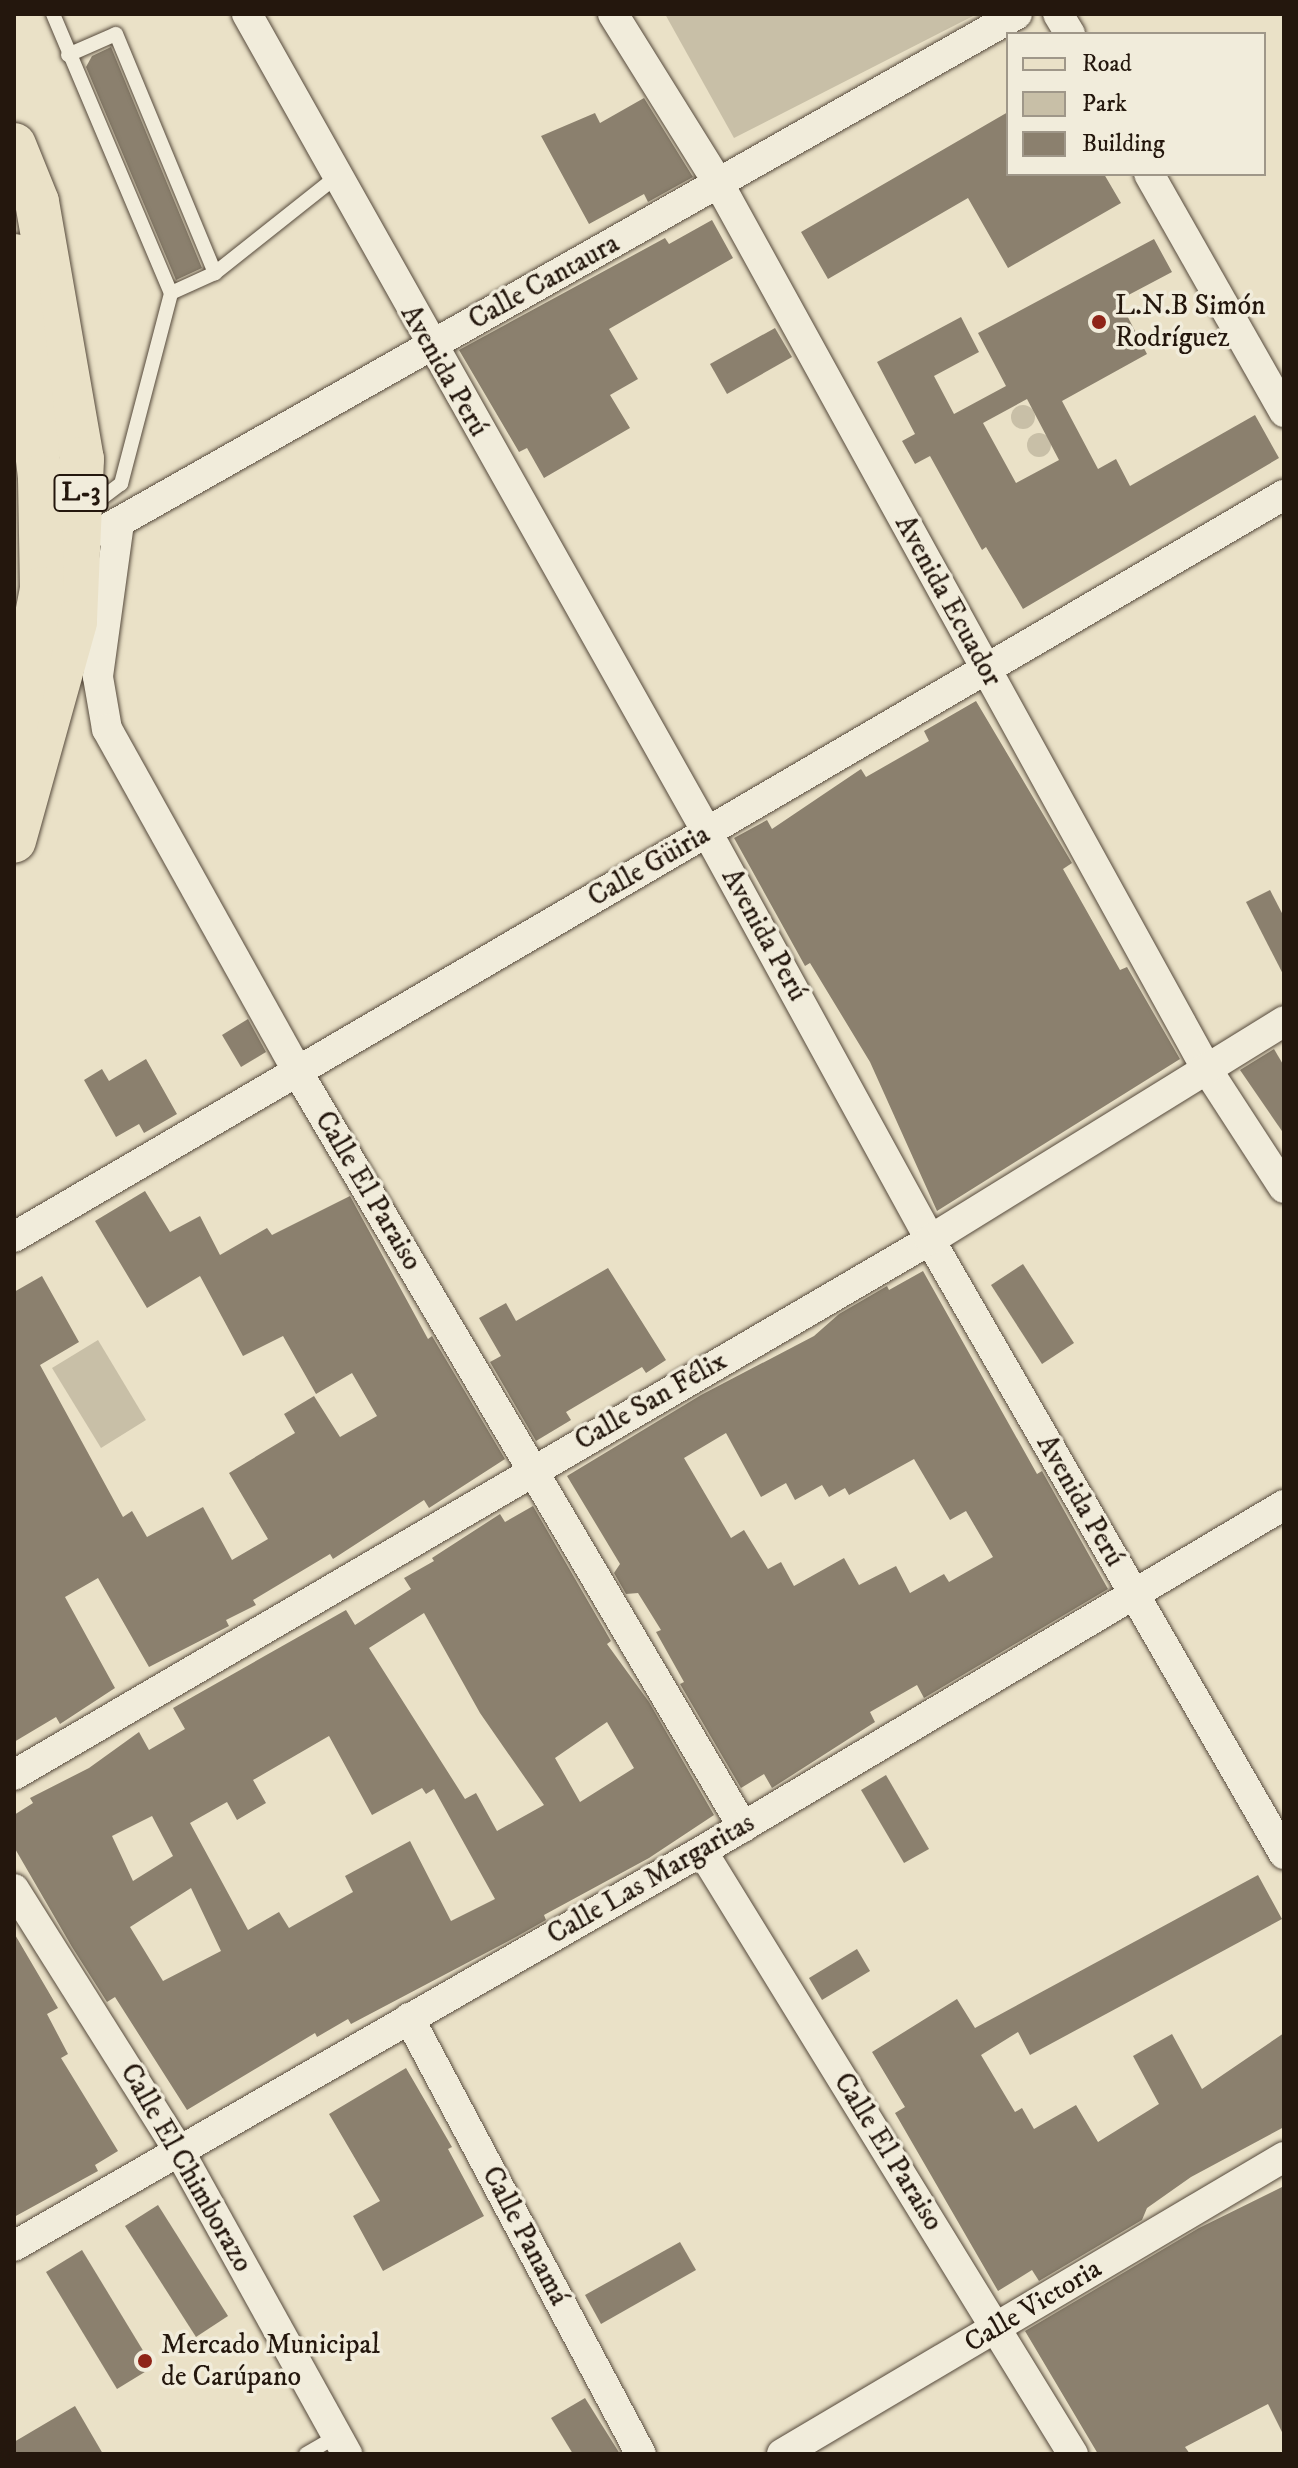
<!DOCTYPE html>
<html>
<head>
<meta charset="utf-8">
<style>
  body { margin:0 }
  #map { position:relative; width:1298px; height:2468px; overflow:hidden; background:#eae1c7; font-family:"IM FELL DW Pica",serif }
  div>[style] { position:absolute }
  .green>* { inset:0; background:#c8bfa7 }
  .round { border-radius:50% }
  .building>* { inset:0; background:#8b806e }
  .roads { filter:drop-shadow(0 0 2px #564a3c) drop-shadow(0 0 2px #564a3c) }
  .lane>* { height:14px; margin:-7px; padding:0 7px; transform-origin:7px; border-radius:7px; background:#f1ecdb }
  .street>* { height:30px; margin:-15px; padding:0 15px; transform-origin:15px; border-radius:15px; background:#f1ecdb }
  .primary>* { height:44px; margin:-22px; padding:0 22px; transform-origin:22px; border-radius:22px; background:#eae1c7 }
  .dots>* { width:22px; height:22px; translate:-50% -50%; box-sizing:border-box; border:4px solid #f1ecdb; border-radius:50% }
  span { translate:-50% -50%; white-space:nowrap; text-align:center; line-height:1.15; -webkit-text-stroke:7px #f1ecdb; paint-order:stroke }
  .shield-label span { padding:2px 6px; background:#f1ecdb; border:2px solid; border-radius:6px; -webkit-text-stroke-width:0 }
  .shield-label { font-size:26px; color:#24170d; font-weight:700 }
  .street-label { font-size:28px; color:#24170d }
  .poi-label { font-size:28px; color:#24170d }
  .left { translate:0 -50%; text-align:left }
  .frame { position:absolute; inset:0; border:16px solid #24170d; pointer-events:none }
  .legend { position:absolute; left:1006px; top:32px; width:260px; height:144px; box-sizing:border-box; background:#f1ecdb; border:2px solid #9f9789; margin:0; padding:10px 14px; list-style:none; font-size:24px; color:#24170d }
  .legend li { display:flex; align-items:center; gap:16px; height:40px }
  .legend b { width:40px; border:2px solid #9f9789 }
</style>
</head>
<body>
<div id="map">
  <div class="green">
    <div style="clip-path:polygon(665px 14px,977px 14px,734px 138px)"></div>
    <div class="round" style="left:1011px;top:405px;width:24px;height:24px"></div>
    <div class="round" style="left:1027px;top:433px;width:24px;height:24px"></div>
    <div style="clip-path:polygon(98px 1340px,146px 1420px,101px 1448px,52px 1368px)"></div>
  </div>
  <div class="building">
    <div style="clip-path:polygon(111px 47px,202px 268px,176px 280px,86px 67px,92px 56px)"></div>
    <div style="clip-path:polygon(644px 98px,693px 177px,648px 202px,644px 194px,589px 224px,541px 136px,595px 113px,600px 123px)"></div>
    <div style="clip-path:polygon(1008px 112px,1008px 174px,1104px 174px,1121px 203px,1008px 268px,968px 198px,828px 279px,801px 232px)"></div>
    <div style="clip-path:polygon(712px 220px,733px 258px,609px 329px,638px 379px,610px 395px,630px 428px,544px 478px,527px 448px,519px 452px,459px 350px,665px 238px,669px 244px)"></div>
    <div style="clip-path:polygon(evenodd,1154px 239px,1172px 272px,1119px 300px,1147px 354px,1062px 401px,1098px 469px,1116px 459px,1130px 486px,1255px 415px,1279px 458px,1023px 609px,986px 547px,982px 550px,930px 456px,915px 464px,902px 441px,915px 434px,877px 362px,961px 317px,979px 352px,934px 376px,954px 414px,1006px 386px,978px 333px,1154px 239px,1027px 399px,1059px 460px,1016px 483px,983px 423px,1027px 399px)"></div>
    <div style="clip-path:polygon(775px 328px,792px 357px,727px 394px,710px 364px)"></div>
    <div style="clip-path:polygon(976px 701px,1072px 863px,1063px 869px,1120px 970px,1127px 967px,1180px 1059px,937px 1211px,870px 1062px,810px 963px,805px 966px,734px 838px,767px 820px,772px 829px,861px 769px,866px 777px,929px 741px,924px 731px)"></div>
    <div style="clip-path:polygon(1270px 890px,1284px 917px,1284px 976px,1246px 902px)"></div>
    <div style="clip-path:polygon(248px 1019px,266px 1052px,241px 1067px,222px 1035px)"></div>
    <div style="clip-path:polygon(1274px 1049px,1284px 1066px,1284px 1134px,1240px 1070px)"></div>
    <div style="clip-path:polygon(146px 1059px,177px 1114px,144px 1133px,139px 1124px,116px 1137px,84px 1080px,102px 1069px,109px 1081px)"></div>
    <div style="clip-path:polygon(145px 1191px,170px 1232px,200px 1216px,220px 1255px,267px 1228px,272px 1235px,350px 1196px,428px 1339px,432px 1336px,505px 1459px,429px 1508px,424px 1500px,333px 1559px,330px 1554px,253px 1600px,256px 1605px,226px 1620px,229px 1626px,149px 1667px,98px 1578px,65px 1597px,115px 1688px,60px 1724px,56px 1717px,14px 1742px,14px 1292px,42px 1276px,79px 1342px,40px 1365px,123px 1517px,132px 1511px,147px 1537px,203px 1507px,232px 1560px,268px 1539px,229px 1473px,295px 1433px,284px 1414px,314px 1396px,340px 1437px,377px 1416px,352px 1373px,316px 1394px,283px 1336px,243px 1356px,200px 1276px,147px 1308px,95px 1221px)"></div>
    <div style="clip-path:polygon(1023px 1264px,1074px 1343px,1042px 1364px,991px 1285px)"></div>
    <div style="clip-path:polygon(608px 1268px,666px 1360px,646px 1373px,642px 1367px,566px 1412px,571px 1420px,536px 1441px,490px 1362px,501px 1356px,479px 1318px,506px 1303px,516px 1321px)"></div>
    <div style="clip-path:polygon(evenodd,923px 1271px,1037px 1474px,1042px 1471px,1108px 1589px,924px 1698px,917px 1685px,870px 1712px,875px 1722px,772px 1788px,764px 1774px,741px 1788px,680px 1684px,684px 1682px,656px 1632px,661px 1630px,638px 1593px,626px 1594px,614px 1573px,620px 1564px,567px 1476px,701px 1395px,814px 1336px,839px 1314px,887px 1286px,889px 1290px,923px 1271px,726px 1433px,761px 1497px,786px 1483px,795px 1500px,822px 1485px,829px 1497px,845px 1488px,849px 1495px,914px 1459px,950px 1520px,966px 1511px,993px 1557px,949px 1582px,944px 1574px,910px 1593px,896px 1566px,859px 1585px,844px 1558px,794px 1586px,781px 1562px,768px 1569px,744px 1530px,731px 1538px,684px 1458px,726px 1433px)"></div>
    <div style="clip-path:polygon(evenodd,533px 1506px,611px 1641px,607px 1644px,649px 1702px,714px 1815px,649px 1858px,544px 1915px,546px 1920px,516px 1937px,351px 2024px,348px 2019px,317px 2037px,315px 2033px,187px 2110px,115px 1997px,107px 2002px,72px 1947px,14px 1847px,14px 1815px,33px 1803px,30px 1798px,89px 1768px,139px 1732px,149px 1750px,185px 1729px,173px 1708px,346px 1610px,355px 1625px,411px 1589px,404px 1578px,434px 1561px,432px 1558px,500px 1514px,505px 1522px,533px 1506px,424px 1613px,480px 1713px,544px 1805px,497px 1831px,476px 1793px,465px 1799px,369px 1648px,424px 1613px,533px 1506px,607px 1722px,634px 1768px,580px 1802px,555px 1758px,607px 1722px,533px 1506px,329px 1736px,372px 1815px,422px 1788px,426px 1794px,434px 1789px,495px 1899px,451px 1921px,410px 1841px,345px 1876px,353px 1892px,289px 1928px,279px 1912px,248px 1930px,190px 1823px,227px 1802px,237px 1820px,266px 1803px,253px 1780px,329px 1736px,533px 1506px,152px 1816px,173px 1856px,133px 1881px,112px 1836px,152px 1816px,533px 1506px,191px 1888px,221px 1951px,163px 1981px,130px 1927px,191px 1888px)"></div>
    <div style="clip-path:polygon(886px 1775px,929px 1849px,904px 1863px,861px 1790px)"></div>
    <div style="clip-path:polygon(1258px 1875px,1282px 1919px,1030px 2055px,1018px 2032px,981px 2055px,1015px 2112px,1022px 2108px,1034px 2129px,1076px 2105px,1098px 2142px,1159px 2104px,1133px 2056px,1172px 2034px,1202px 2089px,1284px 2033px,1284px 2127px,1191px 2177px,1147px 2208px,1142px 2220px,1039px 2281px,1032px 2270px,998px 2291px,895px 2113px,905px 2107px,872px 2052px,957px 1999px,975px 2028px)"></div>
    <div style="clip-path:polygon(14px 1933px,58px 2008px,47px 2014px,68px 2054px,61px 2058px,118px 2151px,95px 2165px,98px 2171px,14px 2217px)"></div>
    <div style="clip-path:polygon(857px 1949px,870px 1971px,822px 2000px,809px 1978px)"></div>
    <div style="clip-path:polygon(406px 2068px,452px 2147px,448px 2149px,484px 2216px,383px 2271px,353px 2216px,380px 2201px,329px 2114px)"></div>
    <div style="clip-path:polygon(1284px 2186px,1284px 2436px,1268px 2404px,1185px 2447px,1190px 2454px,1098px 2454px,1025px 2331px,1199px 2228px)"></div>
    <div style="clip-path:polygon(158px 2205px,228px 2316px,196px 2337px,125px 2226px)"></div>
    <div style="clip-path:polygon(680px 2242px,696px 2270px,601px 2324px,585px 2295px)"></div>
    <div style="clip-path:polygon(82px 2250px,153px 2367px,117px 2389px,46px 2272px)"></div>
    <div style="clip-path:polygon(585px 2398px,620px 2454px,573px 2454px,551px 2418px)"></div>
    <div style="clip-path:polygon(75px 2406px,103px 2454px,14px 2454px,14px 2442px)"></div>
  </div>
  <div class="roads">
    <div class="lane">
      <div style="left:53px;top:14px;width:303px;rotate:67.1deg"></div>
      <div style="left:171px;top:293px;width:48px;rotate:-24.4deg"></div>
      <div style="left:215px;top:273px;width:154px;rotate:-38.4deg"></div>
      <div style="left:68px;top:55px;width:52px;rotate:-23.6deg"></div>
      <div style="left:116px;top:34px;width:259px;rotate:67.5deg"></div>
      <div style="left:90px;top:507px;width:39px;rotate:-37deg"></div>
      <div style="left:121px;top:484px;width:197px;rotate:-75.3deg"></div>
      <div style="left:306px;top:2454px;width:36px;rotate:-30deg"></div>
    </div>
    <div class="street">
      <div style="left:247px;top:14px;width:938px;rotate:60.65deg"></div>
      <div style="left:707px;top:832px;width:465px;rotate:61.3deg"></div>
      <div style="left:930px;top:1240px;width:709px;rotate:60.03deg"></div>
      <div style="left:613px;top:14px;width:200px;rotate:58.1deg"></div>
      <div style="left:719px;top:184px;width:1009px;rotate:61.15deg"></div>
      <div style="left:1206px;top:1068px;width:143px;rotate:57deg"></div>
      <div style="left:1058px;top:14px;width:23px;rotate:59deg"></div>
      <div style="left:1149px;top:174px;width:274px;rotate:60.4deg"></div>
      <div style="left:119px;top:523px;width:155px;rotate:97.8deg"></div>
      <div style="left:98px;top:677px;width:53px;rotate:80.2deg"></div>
      <div style="left:107px;top:729px;width:391px;rotate:60.9deg"></div>
      <div style="left:297px;top:1071px;width:878px;rotate:59.46deg"></div>
      <div style="left:103px;top:531px;width:1050px;rotate:-29.49deg"></div>
      <div style="left:14px;top:1237px;width:1471px;rotate:-30.3deg"></div>
      <div style="left:14px;top:1775px;width:1061px;rotate:-30.29deg"></div>
      <div style="left:930px;top:1240px;width:416px;rotate:-31.7deg"></div>
      <div style="left:702px;top:1851px;width:708px;rotate:58.4deg"></div>
      <div style="left:14px;top:1889px;width:307px;rotate:57.8deg"></div>
      <div style="left:178px;top:2149px;width:349px;rotate:61deg"></div>
      <div style="left:409px;top:2018px;width:494px;rotate:62deg"></div>
      <div style="left:14px;top:2246px;width:793px;rotate:-29.86deg"></div>
      <div style="left:702px;top:1851px;width:677px;rotate:-30.73deg"></div>
      <div style="left:782px;top:2454px;width:583px;rotate:-30.61deg"></div>
    </div>
    <div class="primary">
      <div style="left:14px;top:145px;width:61px;rotate:68deg"></div>
      <div style="left:37px;top:202px;width:261px;rotate:80.1deg"></div>
      <div style="left:82px;top:459px;width:163px;rotate:92.5deg"></div>
      <div style="left:75px;top:622px;width:227px;rotate:105.6deg"></div>
      <div style="left:14px;top:256px;width:223px;rotate:83.3deg"></div>
      <div style="left:40px;top:477px;width:112px;rotate:89deg"></div>
      <div style="left:42px;top:589px;width:147px;rotate:101deg"></div>
    </div>
  </div>
  <div class="dots">
    <div style="left:1099px;top:322px;background:#8f2418"></div>
    <div style="left:145px;top:2361px;background:#8f2418"></div>
  </div>
  <div class="shield-label">
    <span style="left:81px;top:493px">L-3</span>
  </div>
  <div class="street-label">
    <span style="left:544px;top:282px;rotate:-29deg">Calle Cantaura</span>
    <span style="left:444px;top:371px;rotate:60deg">Avenida Perú</span>
    <span style="left:948px;top:601px;rotate:61deg">Avenida Ecuador</span>
    <span style="left:649px;top:866px;rotate:-30deg">Calle Güiria</span>
    <span style="left:764px;top:935px;rotate:61deg">Avenida Perú</span>
    <span style="left:368px;top:1191px;rotate:59deg">Calle El Paraiso</span>
    <span style="left:651px;top:1401px;rotate:-30deg">Calle San Félix</span>
    <span style="left:1080px;top:1501px;rotate:60deg">Avenida Perú</span>
    <span style="left:651px;top:1879px;rotate:-30deg">Calle Las Margaritas</span>
    <span style="left:888px;top:2152px;rotate:58deg">Calle El Paraiso</span>
    <span style="left:186px;top:2168px;rotate:60deg">Calle El Chimborazo</span>
    <span style="left:525px;top:2236px;rotate:62deg">Calle Panamá</span>
    <span style="left:1033px;top:2306px;rotate:-31deg">Calle Victoria</span>
  </div>
  <div class="poi-label">
    <span class="left" style="left:1115px;top:322px">L.N.B Simón<br>Rodríguez</span>
    <span class="left" style="left:161px;top:2361px">Mercado Municipal<br>de Carúpano</span>
  </div>
  <div class="frame"></div>
  <ul class="legend">
  <li><b style="height:10px;background:#eae1c7"></b>Road</li>
  <li><b style="height:22px;background:#c8bfa7"></b>Park</li>
  <li><b style="height:22px;background:#8b806e"></b>Building</li>
  </ul>
</div>
</body>
</html>
